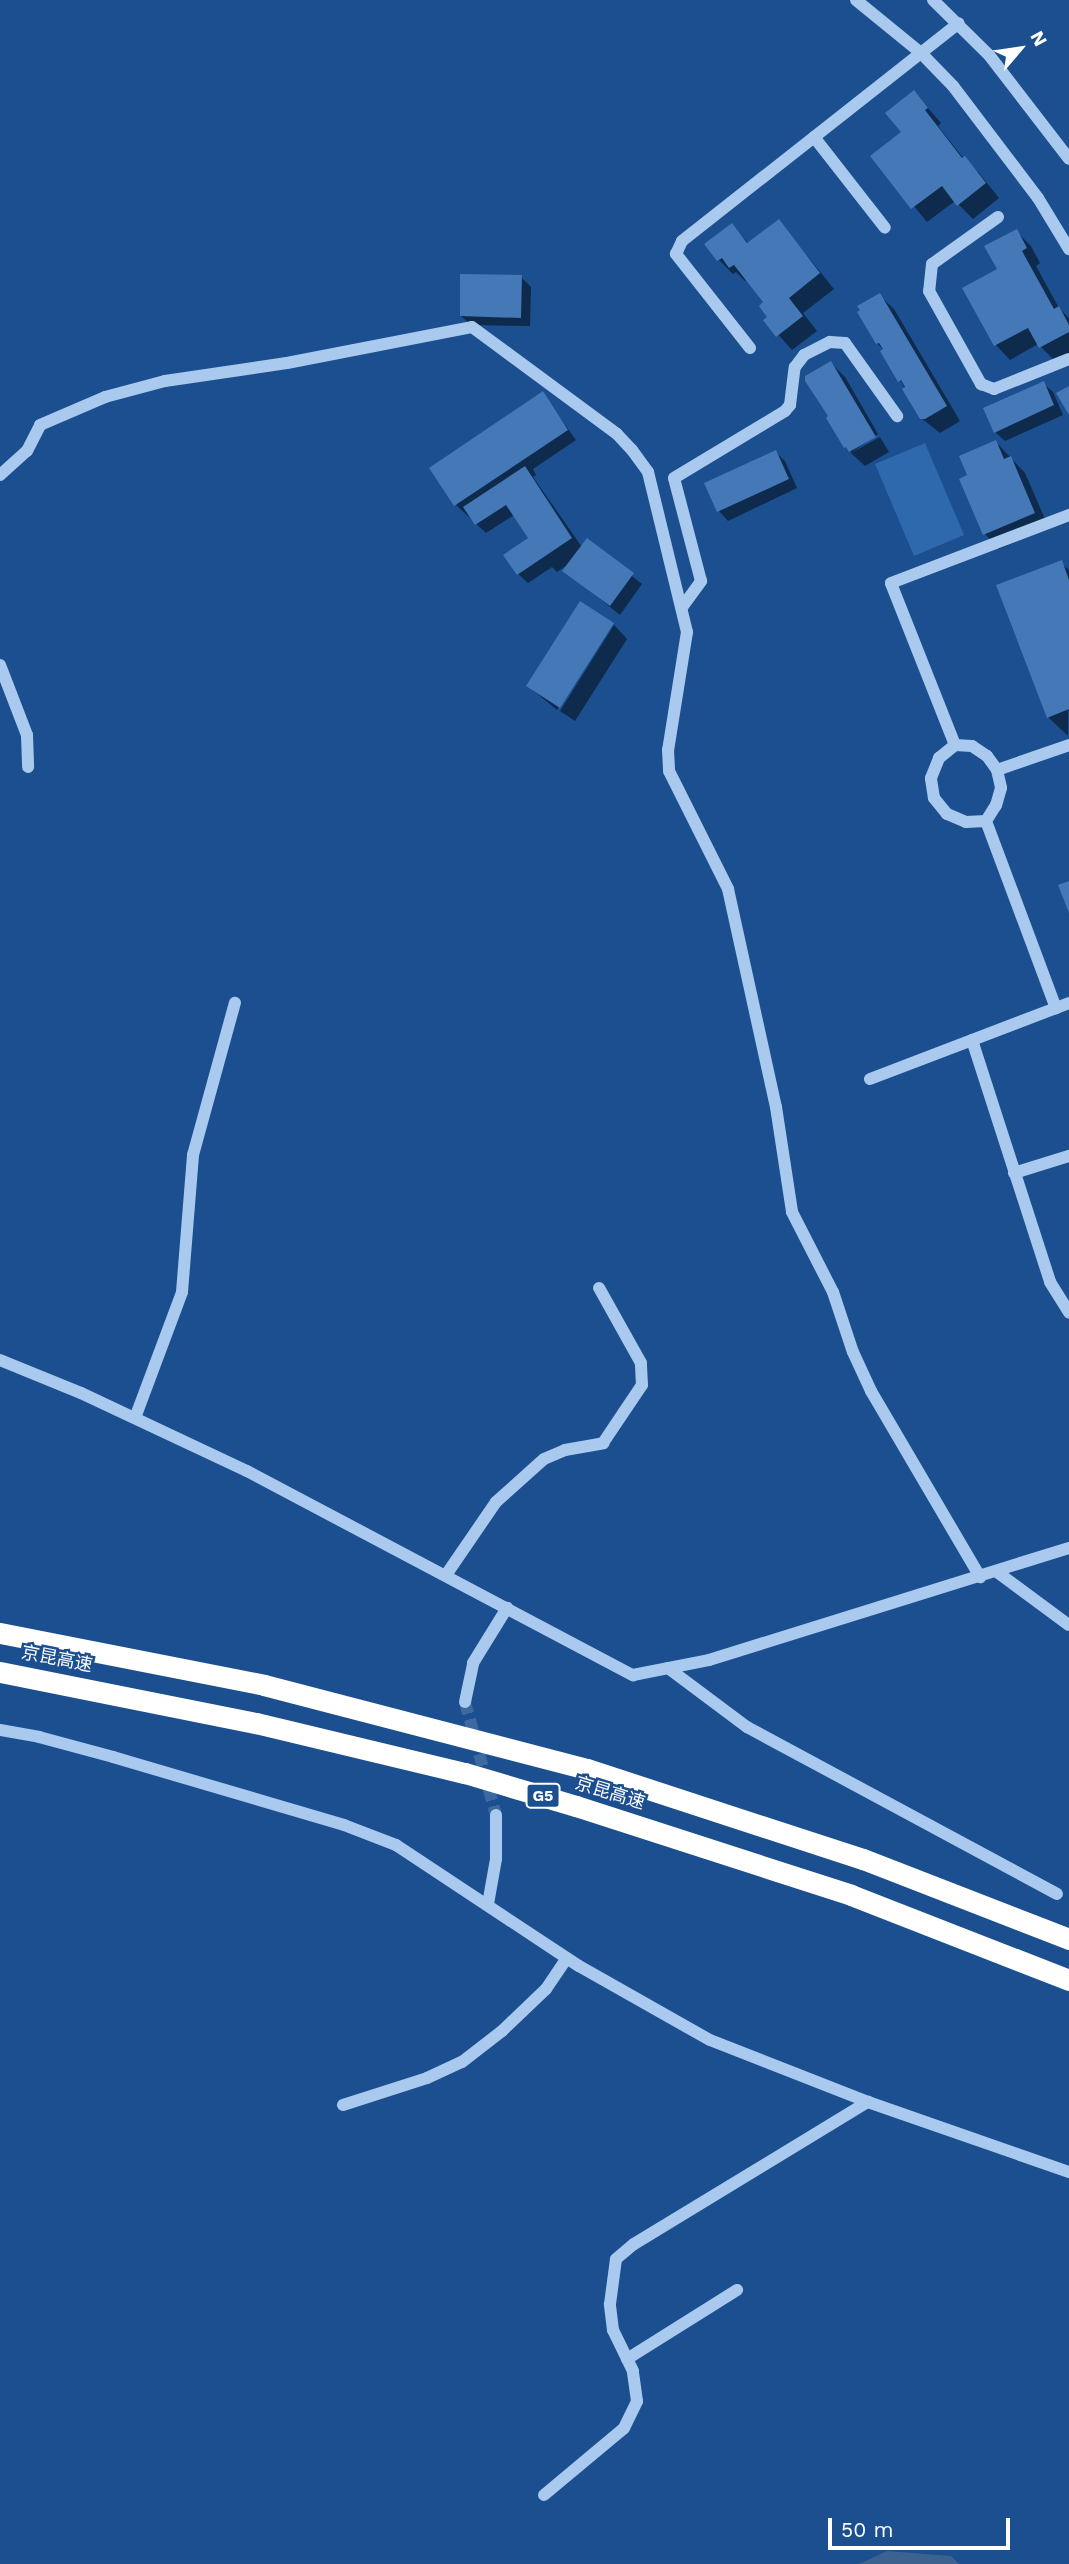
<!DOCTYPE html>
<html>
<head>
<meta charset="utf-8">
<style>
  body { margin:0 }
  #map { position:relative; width:1069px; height:2564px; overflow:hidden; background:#1b4f8f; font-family:"Work Sans","Noto Sans SC",sans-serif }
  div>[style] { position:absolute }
  .green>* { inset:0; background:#2e69ad }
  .water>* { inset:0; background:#3c6290 }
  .shadow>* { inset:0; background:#0007 }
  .building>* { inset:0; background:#4478b7 }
  .minor-tunnel>* { height:12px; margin-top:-6px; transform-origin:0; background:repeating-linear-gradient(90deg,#3d69a0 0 12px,transparent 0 18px) }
  .minor>* { height:12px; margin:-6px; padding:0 6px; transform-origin:6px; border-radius:6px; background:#a9c9ee }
  .highway>* { height:21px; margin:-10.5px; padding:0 10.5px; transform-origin:10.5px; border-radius:10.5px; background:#fff }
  span { translate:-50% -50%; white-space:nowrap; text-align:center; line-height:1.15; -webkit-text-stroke:5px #1b4f8f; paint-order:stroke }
  .shield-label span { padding:2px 5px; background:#1b4f8f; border:2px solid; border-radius:5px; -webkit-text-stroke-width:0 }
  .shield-label { font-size:16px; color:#fff; font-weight:700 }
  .street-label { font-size:18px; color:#fff }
  .north { position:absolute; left:985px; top:14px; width:70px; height:70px; -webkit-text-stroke:5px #1b4f8f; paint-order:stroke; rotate:61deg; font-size:19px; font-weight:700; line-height:28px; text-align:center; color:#fff }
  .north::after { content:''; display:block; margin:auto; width:24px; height:32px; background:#fff; clip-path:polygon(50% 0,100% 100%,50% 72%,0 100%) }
  .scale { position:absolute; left:828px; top:2518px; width:182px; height:32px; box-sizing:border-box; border:4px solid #fff; border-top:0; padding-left:9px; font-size:21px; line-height:24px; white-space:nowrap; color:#fff; -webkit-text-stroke:5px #1b4f8f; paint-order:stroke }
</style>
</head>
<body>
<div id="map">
  <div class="green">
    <div style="clip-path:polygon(925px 443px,964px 535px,914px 556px,875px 464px)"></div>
  </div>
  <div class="water">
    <div style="clip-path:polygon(887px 2551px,951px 2556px,959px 2564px,859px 2564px)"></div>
  </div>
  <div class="shadow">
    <div style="clip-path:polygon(914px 92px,941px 123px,938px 126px,964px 159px,979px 173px,999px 198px,973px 219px,955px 201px,927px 222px,873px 156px,903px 133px)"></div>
    <div style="clip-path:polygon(779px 221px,834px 289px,803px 313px,817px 331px,792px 350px,766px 321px,770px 318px,766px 303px,748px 279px,745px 281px,736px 272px,733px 274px,719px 260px,732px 225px,749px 244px)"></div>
    <div style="clip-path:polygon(1016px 231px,1031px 246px,1040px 263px,1036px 266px,1059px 308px,1069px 318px,1069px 354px,1055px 361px,1038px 344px,1010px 360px,996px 345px,999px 269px)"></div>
    <div style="clip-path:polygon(521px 277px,531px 287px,530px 326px,471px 325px,461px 316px)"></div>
    <div style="clip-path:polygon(879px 295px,894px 309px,960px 421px,940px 433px,921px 418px,884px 350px,877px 343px)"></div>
    <div style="clip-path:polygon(831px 363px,845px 377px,878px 434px,851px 453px,807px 377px)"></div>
    <div style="clip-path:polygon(1043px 383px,1053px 392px,1063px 415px,1005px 441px,995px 432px)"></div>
    <div style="clip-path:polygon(543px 394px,576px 440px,533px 469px,536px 475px,533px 477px,582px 547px,587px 541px,642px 584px,620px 615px,565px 571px,570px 563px,557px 572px,552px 567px,528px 583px,518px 574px,533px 546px,514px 515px,486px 533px,456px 505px)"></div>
    <div style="clip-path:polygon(880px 437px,889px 452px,865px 466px,851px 453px)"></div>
    <div style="clip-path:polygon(996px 442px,1025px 473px,1049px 528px,999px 549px,985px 534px,970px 476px)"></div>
    <div style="clip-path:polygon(775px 452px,785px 461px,797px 488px,728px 521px,719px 511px)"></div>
    <div style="clip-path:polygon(1061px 563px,1069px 570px,1068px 736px,1048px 717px)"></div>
    <div style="clip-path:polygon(580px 604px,613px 625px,610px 625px,557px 710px,528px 686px)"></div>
    <div style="clip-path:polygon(614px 625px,627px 639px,575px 721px,560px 711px)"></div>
  </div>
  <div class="building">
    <div style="clip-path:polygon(914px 90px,928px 108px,925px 110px,962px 158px,965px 156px,986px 183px,957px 206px,942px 186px,911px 209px,870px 156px,901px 132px,885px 113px)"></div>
    <div style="clip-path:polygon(779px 219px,820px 273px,789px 298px,803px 316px,776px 337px,763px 320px,767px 317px,759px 306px,763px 302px,734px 265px,729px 268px,722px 258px,717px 261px,704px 244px,732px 223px,747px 243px)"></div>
    <div style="clip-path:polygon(1017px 229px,1027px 248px,1022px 251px,1054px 309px,1059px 306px,1069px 325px,1069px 332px,1039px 348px,1028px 328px,994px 346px,962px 288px,997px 269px,984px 246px)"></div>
    <div style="clip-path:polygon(460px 274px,522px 275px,521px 318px,460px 316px)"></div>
    <div style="clip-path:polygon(880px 293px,947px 406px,925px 419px,920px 419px,902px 389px,905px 387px,901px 380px,898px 382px,880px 351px,883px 349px,879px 343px,876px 344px,857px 312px,860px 310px,857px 306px)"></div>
    <div style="clip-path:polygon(831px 361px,876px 437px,849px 452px,846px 447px,844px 448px,826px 418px,828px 416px,805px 381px,805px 376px)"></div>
    <div style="clip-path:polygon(1044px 381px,1054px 405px,994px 433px,983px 408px)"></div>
    <div style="clip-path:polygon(1069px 386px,1069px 415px,1056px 393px)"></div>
    <div style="clip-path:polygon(543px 391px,568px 430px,454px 506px,429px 468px)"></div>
    <div style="clip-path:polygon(996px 440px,1004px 459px,1011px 456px,1035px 513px,983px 535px,959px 479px,967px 475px,959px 456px)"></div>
    <div style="clip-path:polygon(776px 450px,789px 479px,717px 512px,704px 483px)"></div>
    <div style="clip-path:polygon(525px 466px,572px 538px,517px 575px,503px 555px,528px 538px,506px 505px,475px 525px,463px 507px)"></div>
    <div style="clip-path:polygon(587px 538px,634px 573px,610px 606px,562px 571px)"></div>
    <div style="clip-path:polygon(1062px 560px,1069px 580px,1069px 709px,1047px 718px,996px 585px)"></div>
    <div style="clip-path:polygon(580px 601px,614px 623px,560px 708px,526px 686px)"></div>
    <div style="clip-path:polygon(1069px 881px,1069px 913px,1058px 885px)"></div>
  </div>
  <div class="minor-tunnel">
    <div style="left:465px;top:1702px;width:117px;rotate:74.7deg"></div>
  </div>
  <div class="minor">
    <div style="left:856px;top:0;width:84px;rotate:39.2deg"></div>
    <div style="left:921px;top:53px;width:46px;rotate:45.9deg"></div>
    <div style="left:953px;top:86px;width:141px;rotate:52.8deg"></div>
    <div style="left:1038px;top:198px;width:60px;rotate:58.7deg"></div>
    <div style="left:933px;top:0;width:78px;rotate:44.5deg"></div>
    <div style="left:989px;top:55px;width:131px;rotate:52.4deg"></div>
    <div style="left:814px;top:137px;width:115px;rotate:52deg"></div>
    <div style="left:998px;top:217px;width:81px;rotate:144.5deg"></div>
    <div style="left:932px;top:264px;width:27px;rotate:96deg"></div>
    <div style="left:929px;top:291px;width:107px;rotate:60.8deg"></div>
    <div style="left:981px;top:384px;width:14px;rotate:21deg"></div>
    <div style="left:994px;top:389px;width:81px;rotate:-21.8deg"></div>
    <div style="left:750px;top:348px;width:120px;rotate:-128.2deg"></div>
    <div style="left:676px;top:254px;width:14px;rotate:-65deg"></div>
    <div style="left:682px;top:241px;width:352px;rotate:-38.2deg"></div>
    <div style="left:0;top:475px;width:36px;rotate:-42deg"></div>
    <div style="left:27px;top:451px;width:29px;rotate:-63deg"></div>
    <div style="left:40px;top:425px;width:71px;rotate:-23.3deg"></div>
    <div style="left:105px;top:397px;width:62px;rotate:-14.9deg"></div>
    <div style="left:165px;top:381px;width:123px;rotate:-8.4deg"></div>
    <div style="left:287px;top:363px;width:188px;rotate:-11deg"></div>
    <div style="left:472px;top:327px;width:180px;rotate:36.4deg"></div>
    <div style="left:617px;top:434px;width:22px;rotate:47deg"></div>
    <div style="left:632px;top:450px;width:27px;rotate:54deg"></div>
    <div style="left:648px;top:472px;width:165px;rotate:76.3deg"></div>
    <div style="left:687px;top:632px;width:120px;rotate:99.1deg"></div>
    <div style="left:668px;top:750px;width:21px;rotate:87deg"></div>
    <div style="left:669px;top:771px;width:132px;rotate:63.4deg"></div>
    <div style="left:728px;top:889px;width:223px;rotate:77.6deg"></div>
    <div style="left:776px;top:1107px;width:106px;rotate:81.3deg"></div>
    <div style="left:792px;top:1212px;width:90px;rotate:62.9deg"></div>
    <div style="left:833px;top:1292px;width:63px;rotate:71.6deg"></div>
    <div style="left:853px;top:1352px;width:43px;rotate:65.2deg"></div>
    <div style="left:871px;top:1391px;width:216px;rotate:59.6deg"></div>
    <div style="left:683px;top:606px;width:31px;rotate:-54deg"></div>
    <div style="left:701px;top:581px;width:106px;rotate:-104.7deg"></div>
    <div style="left:674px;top:478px;width:130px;rotate:-31.1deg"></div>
    <div style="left:785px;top:411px;width:8px;rotate:-50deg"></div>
    <div style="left:790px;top:405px;width:38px;rotate:-83deg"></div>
    <div style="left:795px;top:367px;width:15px;rotate:-53deg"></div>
    <div style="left:804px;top:355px;width:29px;rotate:-27deg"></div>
    <div style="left:830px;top:342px;width:15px;rotate:4deg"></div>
    <div style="left:845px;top:343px;width:90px;rotate:54.5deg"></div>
    <div style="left:0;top:665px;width:75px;rotate:68.9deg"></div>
    <div style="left:27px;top:735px;width:32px;rotate:88deg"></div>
    <div style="left:955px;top:745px;width:174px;rotate:-111.6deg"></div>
    <div style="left:891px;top:583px;width:191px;rotate:-20.9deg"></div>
    <div style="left:955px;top:745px;width:17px;rotate:3deg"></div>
    <div style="left:972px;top:746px;width:18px;rotate:34deg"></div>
    <div style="left:987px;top:756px;width:17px;rotate:54deg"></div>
    <div style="left:997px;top:770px;width:18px;rotate:77deg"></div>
    <div style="left:1001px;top:788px;width:18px;rotate:106deg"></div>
    <div style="left:996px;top:805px;width:19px;rotate:122deg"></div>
    <div style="left:986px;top:821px;width:20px;rotate:177deg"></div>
    <div style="left:966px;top:822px;width:21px;rotate:-157deg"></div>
    <div style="left:947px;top:814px;width:21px;rotate:-129deg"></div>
    <div style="left:934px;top:798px;width:20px;rotate:-99deg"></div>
    <div style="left:931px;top:778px;width:22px;rotate:-68deg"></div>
    <div style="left:939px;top:758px;width:21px;rotate:-39deg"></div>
    <div style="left:997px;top:770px;width:76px;rotate:-19.1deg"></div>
    <div style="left:986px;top:821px;width:200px;rotate:69.5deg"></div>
    <div style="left:972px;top:1040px;width:254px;rotate:72.1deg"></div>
    <div style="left:1050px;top:1282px;width:36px;rotate:58deg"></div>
    <div style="left:870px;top:1079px;width:213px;rotate:-20.9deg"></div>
    <div style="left:1014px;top:1173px;width:58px;rotate:-17.2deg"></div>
    <div style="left:0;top:1360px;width:87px;rotate:22.2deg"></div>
    <div style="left:81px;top:1393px;width:183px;rotate:25.2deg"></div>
    <div style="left:247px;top:1471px;width:437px;rotate:27.9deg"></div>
    <div style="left:633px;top:1675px;width:77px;rotate:-11.2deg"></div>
    <div style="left:709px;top:1660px;width:377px;rotate:-17.3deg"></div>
    <div style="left:135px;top:1418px;width:134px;rotate:-69.5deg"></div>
    <div style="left:182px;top:1292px;width:137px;rotate:-85.4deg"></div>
    <div style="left:193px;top:1155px;width:158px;rotate:-74.6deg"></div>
    <div style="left:997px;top:1572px;width:89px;rotate:36.4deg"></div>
    <div style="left:446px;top:1575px;width:88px;rotate:-55.6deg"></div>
    <div style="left:496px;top:1502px;width:64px;rotate:-41.9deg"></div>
    <div style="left:544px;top:1459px;width:23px;rotate:-23deg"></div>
    <div style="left:565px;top:1450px;width:39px;rotate:-10deg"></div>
    <div style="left:603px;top:1443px;width:70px;rotate:-56.1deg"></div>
    <div style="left:642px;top:1385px;width:22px;rotate:-93deg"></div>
    <div style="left:641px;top:1363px;width:86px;rotate:-119.2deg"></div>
    <div style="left:668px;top:1668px;width:99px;rotate:36.8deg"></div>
    <div style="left:747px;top:1727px;width:352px;rotate:28.3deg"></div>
    <div style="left:465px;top:1702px;width:40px;rotate:-78deg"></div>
    <div style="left:473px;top:1663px;width:65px;rotate:-58.3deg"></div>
    <div style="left:0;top:1730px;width:40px;rotate:10deg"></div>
    <div style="left:39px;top:1737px;width:77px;rotate:15.1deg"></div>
    <div style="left:113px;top:1757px;width:241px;rotate:16.4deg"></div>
    <div style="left:344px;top:1825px;width:56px;rotate:21deg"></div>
    <div style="left:396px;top:1845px;width:219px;rotate:33.5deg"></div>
    <div style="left:579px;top:1966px;width:150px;rotate:29.5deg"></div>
    <div style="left:710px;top:2040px;width:170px;rotate:21.4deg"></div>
    <div style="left:868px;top:2102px;width:213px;rotate:19.2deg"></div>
    <div style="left:488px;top:1904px;width:46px;rotate:-79.9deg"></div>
    <div style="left:496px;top:1859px;width:44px;rotate:-90deg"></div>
    <div style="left:343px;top:2105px;width:88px;rotate:-17.8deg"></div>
    <div style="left:427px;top:2078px;width:38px;rotate:-25deg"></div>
    <div style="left:462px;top:2062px;width:51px;rotate:-37.8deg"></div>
    <div style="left:502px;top:2031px;width:61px;rotate:-43.7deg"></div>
    <div style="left:546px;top:1989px;width:37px;rotate:-56deg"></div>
    <div style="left:627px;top:2359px;width:130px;rotate:-32.1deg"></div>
    <div style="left:544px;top:2495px;width:104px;rotate:-39.9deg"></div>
    <div style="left:624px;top:2428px;width:30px;rotate:-64deg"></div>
    <div style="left:637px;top:2401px;width:30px;rotate:-98deg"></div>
    <div style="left:633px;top:2371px;width:46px;rotate:-116deg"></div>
    <div style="left:613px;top:2330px;width:26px;rotate:-97deg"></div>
    <div style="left:610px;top:2304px;width:45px;rotate:-82.4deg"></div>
    <div style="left:616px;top:2259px;width:23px;rotate:-40deg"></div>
    <div style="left:634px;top:2244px;width:274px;rotate:-31.3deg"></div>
  </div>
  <div class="highway">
    <div style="left:0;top:1633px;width:269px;rotate:11.1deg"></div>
    <div style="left:264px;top:1685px;width:334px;rotate:14.6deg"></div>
    <div style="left:587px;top:1769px;width:290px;rotate:18.1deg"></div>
    <div style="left:863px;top:1859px;width:221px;rotate:21.2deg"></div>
    <div style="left:0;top:1672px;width:261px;rotate:11.3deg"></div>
    <div style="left:256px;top:1723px;width:215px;rotate:13.5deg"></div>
    <div style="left:465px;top:1773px;width:116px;rotate:16.6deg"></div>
    <div style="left:576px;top:1806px;width:289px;rotate:17.9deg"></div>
    <div style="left:851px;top:1895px;width:234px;rotate:21.3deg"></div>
  </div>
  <div class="shield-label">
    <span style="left:543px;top:1796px">G5</span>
  </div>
  <div class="street-label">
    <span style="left:57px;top:1659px;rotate:11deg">京昆高速</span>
    <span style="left:610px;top:1793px;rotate:17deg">京昆高速</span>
  </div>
  <div class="north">N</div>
  <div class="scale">50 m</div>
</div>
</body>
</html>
